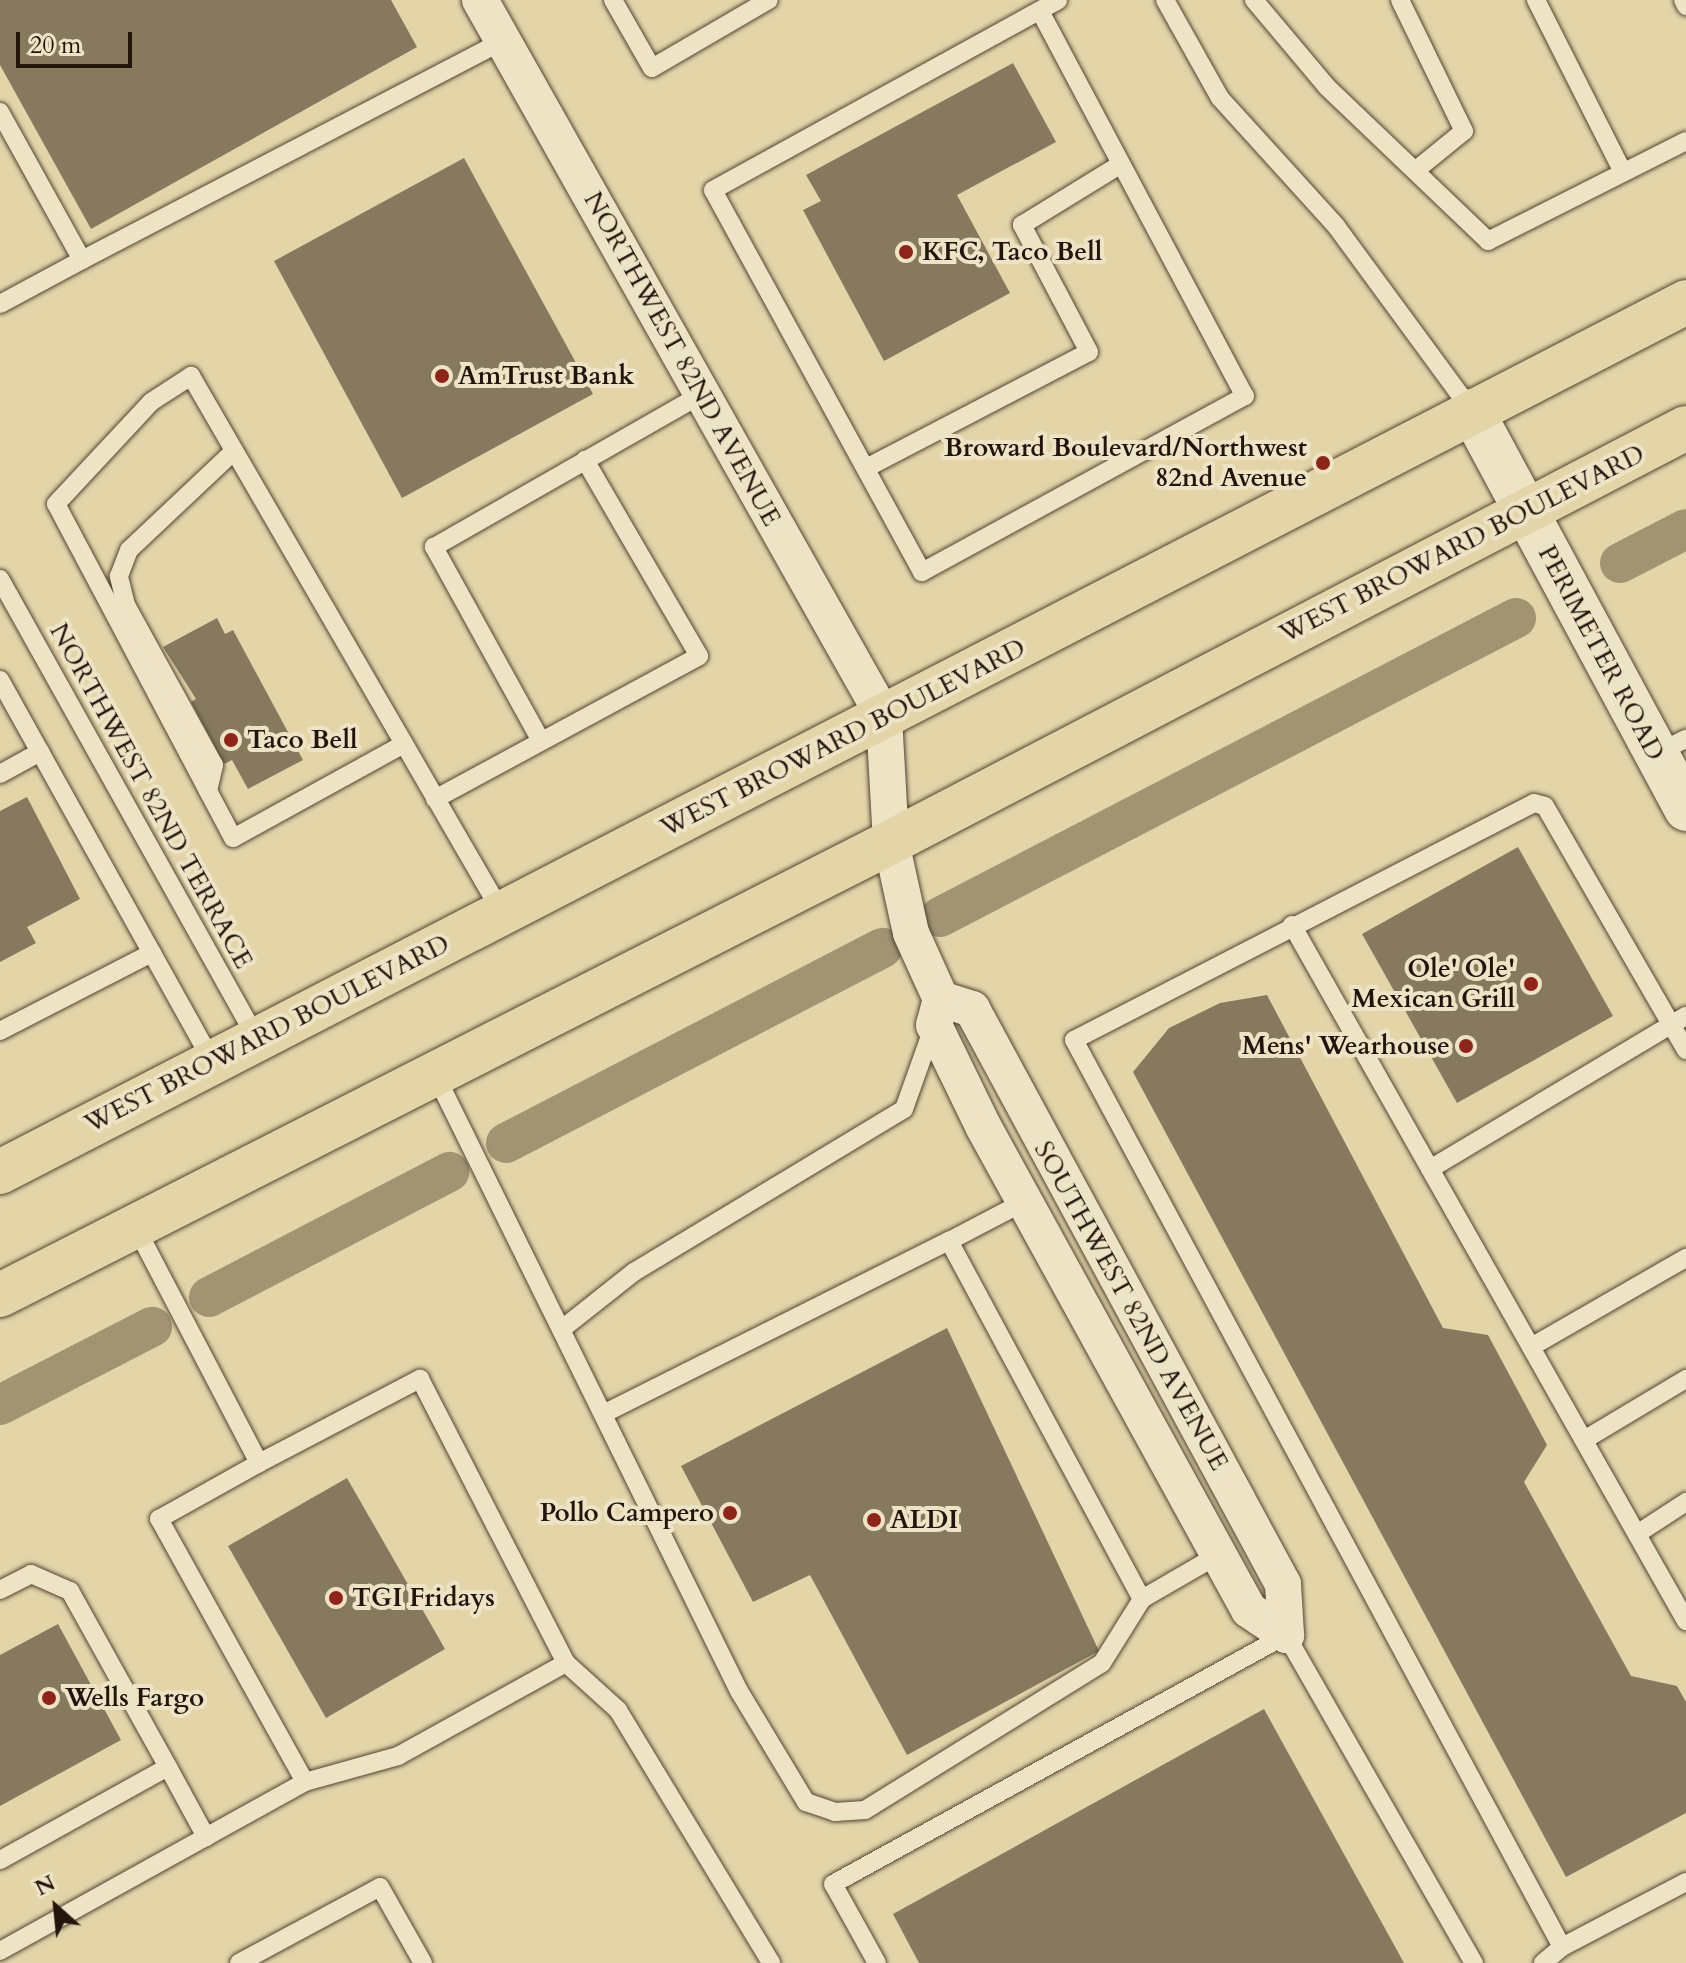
<!DOCTYPE html>
<html>
<head>
<meta charset="utf-8">
<style>
  body { margin:0 }
  #map { position:relative; width:1686px; height:1963px; overflow:hidden; background:#e3d5a8; font-family:Cardo,serif }
  div>[style] { position:absolute }
  .canal>* { height:40px; margin:-20px; padding:0 20px; transform-origin:20px; border-radius:20px; background:#a19473 }
  .building>* { inset:0; background:#86795d }
  .roads { filter:drop-shadow(0 0 2px #524533) drop-shadow(0 0 2px #524533) }
  .lane>* { height:18px; margin:-9px; padding:0 9px; transform-origin:9px; border-radius:9px; background:#ede4c6 }
  .street>* { height:36px; margin:-18px; padding:0 18px; transform-origin:18px; border-radius:18px; background:#ede4c6 }
  .secondary>* { height:44px; margin:-22px; padding:0 22px; transform-origin:22px; border-radius:22px; background:#ede4c6 }
  .primary>* { height:44px; margin:-22px; padding:0 22px; transform-origin:22px; border-radius:22px; background:#e3d5a8 }
  .dots>* { width:22px; height:22px; translate:-50% -50%; box-sizing:border-box; border:4px solid #ede4c6; border-radius:50% }
  span { translate:-50% -50%; white-space:nowrap; text-align:center; line-height:1.15; -webkit-text-stroke:8px #ede4c6; paint-order:stroke }
  .poi-label { font-size:26px; color:#22150c; font-weight:700 }
  .left { translate:0 -50%; text-align:left }
  .right { translate:-100% -50%; text-align:right }
  .street-label { font-size:26px; color:#22150c }
  .north { position:absolute; left:16px; top:1867px; width:80px; height:80px; -webkit-text-stroke:6px #ede4c6; paint-order:stroke; rotate:333deg; font-size:22px; font-weight:700; line-height:32px; text-align:center; color:#22150c }
  .north::after { content:''; display:block; margin:auto; width:28px; height:36px; background:#22150c; clip-path:polygon(50% 0,100% 100%,50% 72%,0 100%) }
  .scale { position:absolute; left:16px; top:32px; width:116px; height:36px; box-sizing:border-box; border:4px solid #22150c; border-top:0; padding-left:10px; font-size:24px; line-height:28px; white-space:nowrap; color:#22150c; -webkit-text-stroke:6px #ede4c6; paint-order:stroke }
</style>
</head>
<body>
<div id="map">
  <div class="canal">
    <div style="left:1620px;top:563px;width:74px;rotate:-27.3deg"></div>
    <div style="left:940px;top:917px;width:649px;rotate:-27.43deg"></div>
    <div style="left:506px;top:1143px;width:424px;rotate:-27.4deg"></div>
    <div style="left:209px;top:1297px;width:271px;rotate:-27.5deg"></div>
    <div style="left:0;top:1405px;width:171px;rotate:-27.2deg"></div>
  </div>
  <div class="building">
    <div style="clip-path:polygon(0 0,391px 0,417px 47px,91px 229px,0 65px)"></div>
    <div style="clip-path:polygon(1013px 63px,1056px 142px,957px 195px,1010px 293px,884px 361px,803px 210px,821px 201px,806px 175px)"></div>
    <div style="clip-path:polygon(464px 158px,593px 394px,402px 498px,274px 261px)"></div>
    <div style="clip-path:polygon(217px 618px,225px 634px,233px 630px,303px 760px,248px 789px,232px 760px,224px 764px,191px 702px,196px 699px,163px 647px)"></div>
    <div style="clip-path:polygon(27px 797px,80px 899px,27px 927px,36px 943px,0 962px,0 811px)"></div>
    <div style="clip-path:polygon(1518px 847px,1613px 1016px,1457px 1103px,1362px 934px)"></div>
    <div style="clip-path:polygon(1267px 995px,1443px 1328px,1488px 1335px,1547px 1445px,1524px 1482px,1631px 1676px,1677px 1686px,1686px 1702px,1686px 1813px,1566px 1877px,1133px 1072px,1169px 1028px,1220px 1003px)"></div>
    <div style="clip-path:polygon(947px 1328px,1099px 1651px,907px 1755px,810px 1575px,753px 1602px,681px 1466px)"></div>
    <div style="clip-path:polygon(347px 1478px,445px 1649px,326px 1718px,228px 1546px)"></div>
    <div style="clip-path:polygon(58px 1624px,121px 1740px,0 1806px,0 1655px)"></div>
    <div style="clip-path:polygon(1264px 1709px,1404px 1963px,919px 1963px,893px 1914px)"></div>
  </div>
  <div class="roads">
    <div class="lane">
      <div style="left:613px;top:0;width:78px;rotate:60.2deg"></div>
      <div style="left:652px;top:68px;width:135px;rotate:-30.2deg"></div>
      <div style="left:1165px;top:0;width:112px;rotate:60.7deg"></div>
      <div style="left:1220px;top:98px;width:173px;rotate:47.8deg"></div>
      <div style="left:1336px;top:226px;width:230px;rotate:53.7deg"></div>
      <div style="left:1254px;top:0;width:114px;rotate:50deg"></div>
      <div style="left:1327px;top:87px;width:223px;rotate:43.7deg"></div>
      <div style="left:1488px;top:241px;width:222px;rotate:-26.8deg"></div>
      <div style="left:1400px;top:0;width:146px;rotate:64deg"></div>
      <div style="left:1464px;top:131px;width:63px;rotate:140.8deg"></div>
      <div style="left:1536px;top:0;width:193px;rotate:63.2deg"></div>
      <div style="left:1683px;top:0;width:7px;rotate:63deg"></div>
      <div style="left:1041px;top:13px;width:434px;rotate:62deg"></div>
      <div style="left:1245px;top:396px;width:368px;rotate:151.4deg"></div>
      <div style="left:922px;top:572px;width:435px;rotate:-118.7deg"></div>
      <div style="left:713px;top:190px;width:394px;rotate:-28.8deg"></div>
      <div style="left:0;top:112px;width:169px;rotate:61deg"></div>
      <div style="left:82px;top:260px;width:475px;rotate:-27.5deg"></div>
      <div style="left:0;top:304px;width:93px;rotate:-28.2deg"></div>
      <div style="left:866px;top:468px;width:251px;rotate:-27.5deg"></div>
      <div style="left:1089px;top:352px;width:144px;rotate:-117.8deg"></div>
      <div style="left:1022px;top:225px;width:116px;rotate:-31.6deg"></div>
      <div style="left:0;top:579px;width:527px;rotate:60.81deg"></div>
      <div style="left:0;top:680px;width:437px;rotate:60.9deg"></div>
      <div style="left:541px;top:741px;width:222px;rotate:-118.9deg"></div>
      <div style="left:434px;top:547px;width:307px;rotate:-29.7deg"></div>
      <div style="left:404px;top:744px;width:195px;rotate:151.2deg"></div>
      <div style="left:233px;top:838px;width:378px;rotate:-117.9deg"></div>
      <div style="left:56px;top:504px;width:139px;rotate:-47deg"></div>
      <div style="left:151px;top:402px;width:48px;rotate:-33deg"></div>
      <div style="left:191px;top:376px;width:621px;rotate:59.92deg"></div>
      <div style="left:1656px;top:754px;width:34px;rotate:-27deg"></div>
      <div style="left:0;top:774px;width:46px;rotate:-28.8deg"></div>
      <div style="left:208px;top:791px;width:27px;rotate:-77deg"></div>
      <div style="left:214px;top:765px;width:183px;rotate:-118.8deg"></div>
      <div style="left:126px;top:605px;width:30px;rotate:-104deg"></div>
      <div style="left:119px;top:576px;width:28px;rotate:-69deg"></div>
      <div style="left:129px;top:550px;width:144px;rotate:-43.3deg"></div>
      <div style="left:435px;top:799px;width:300px;rotate:-28.4deg"></div>
      <div style="left:699px;top:656px;width:227px;rotate:-120.2deg"></div>
      <div style="left:1292px;top:925px;width:800px;rotate:60.49deg"></div>
      <div style="left:0;top:1031px;width:171px;rotate:-27.2deg"></div>
      <div style="left:435px;top:1074px;width:688px;rotate:63.77deg"></div>
      <div style="left:739px;top:1691px;width:130px;rotate:58.9deg"></div>
      <div style="left:806px;top:1802px;width:31px;rotate:19deg"></div>
      <div style="left:835px;top:1812px;width:30px;rotate:-4deg"></div>
      <div style="left:865px;top:1810px;width:279px;rotate:-31.8deg"></div>
      <div style="left:1102px;top:1663px;width:75px;rotate:-58deg"></div>
      <div style="left:1142px;top:1599px;width:88px;rotate:-30.1deg"></div>
      <div style="left:1430px;top:1169px;width:298px;rotate:-30.9deg"></div>
      <div style="left:949px;top:1241px;width:85px;rotate:-27.5deg"></div>
      <div style="left:562px;top:1329px;width:92px;rotate:-38.4deg"></div>
      <div style="left:634px;top:1272px;width:315px;rotate:-31.1deg"></div>
      <div style="left:904px;top:1109px;width:86px;rotate:-70.3deg"></div>
      <div style="left:1531px;top:1347px;width:179px;rotate:-29.9deg"></div>
      <div style="left:605px;top:1413px;width:385px;rotate:-26.6deg"></div>
      <div style="left:949px;top:1241px;width:407px;rotate:61.7deg"></div>
      <div style="left:1584px;top:1440px;width:119px;rotate:-30.9deg"></div>
      <div style="left:259px;top:1463px;width:182px;rotate:-27.6deg"></div>
      <div style="left:420px;top:1379px;width:319px;rotate:62.8deg"></div>
      <div style="left:566px;top:1663px;width:70px;rotate:42.1deg"></div>
      <div style="left:618px;top:1710px;width:296px;rotate:58.8deg"></div>
      <div style="left:1637px;top:1534px;width:59px;rotate:-33.1deg"></div>
      <div style="left:0;top:1590px;width:35px;rotate:-27deg"></div>
      <div style="left:31px;top:1574px;width:43px;rotate:23.6deg"></div>
      <div style="left:70px;top:1591px;width:201px;rotate:60.9deg"></div>
      <div style="left:168px;top:1767px;width:192px;rotate:151deg"></div>
      <div style="left:168px;top:1767px;width:80px;rotate:61.5deg"></div>
      <div style="left:305px;top:1782px;width:97px;rotate:-15.6deg"></div>
      <div style="left:398px;top:1756px;width:192px;rotate:-29deg"></div>
      <div style="left:1562px;top:1947px;width:140px;rotate:-27.7deg"></div>
      <div style="left:0;top:1951px;width:349px;rotate:-29deg"></div>
      <div style="left:305px;top:1782px;width:301px;rotate:-119deg"></div>
      <div style="left:159px;top:1519px;width:115px;rotate:-29.2deg"></div>
      <div style="left:259px;top:1463px;width:267px;rotate:-117.6deg"></div>
      <div style="left:239px;top:1963px;width:160px;rotate:-28.3deg"></div>
      <div style="left:380px;top:1887px;width:87px;rotate:60.5deg"></div>
      <div style="left:877px;top:1963px;width:90px;rotate:-119.1deg"></div>
      <div style="left:833px;top:1884px;width:517px;rotate:-28.8deg"></div>
      <div style="left:1286px;top:1635px;width:378px;rotate:60.2deg"></div>
      <div style="left:1543px;top:1963px;width:25px;rotate:-40deg"></div>
      <div style="left:1562px;top:1947px;width:1030px;rotate:-118.28deg"></div>
      <div style="left:1074px;top:1040px;width:517px;rotate:-27.26deg"></div>
      <div style="left:1534px;top:803px;width:11px;rotate:15deg"></div>
      <div style="left:1545px;top:806px;width:282px;rotate:60deg"></div>
    </div>
    <div class="street">
      <div style="left:480px;top:0;width:823px;rotate:60.6deg"></div>
      <div style="left:884px;top:717px;width:125px;rotate:86.8deg"></div>
      <div style="left:891px;top:842px;width:93px;rotate:77.6deg"></div>
      <div style="left:911px;top:933px;width:72px;rotate:65.6deg"></div>
      <div style="left:941px;top:999px;width:27px;rotate:105deg"></div>
      <div style="left:934px;top:1025px;width:112px;rotate:64.1deg"></div>
      <div style="left:983px;top:1126px;width:552px;rotate:61.21deg"></div>
      <div style="left:1249px;top:1610px;width:45px;rotate:34deg"></div>
      <div style="left:941px;top:999px;width:33px;rotate:18deg"></div>
      <div style="left:972px;top:1009px;width:557px;rotate:61.59deg"></div>
      <div style="left:1237px;top:1499px;width:97px;rotate:61.6deg"></div>
      <div style="left:1283px;top:1584px;width:51px;rotate:86.6deg"></div>
    </div>
    <div class="secondary">
      <div style="left:1472px;top:411px;width:452px;rotate:61.7deg"></div>
    </div>
    <div class="primary">
      <div style="left:0;top:1172px;width:1897px;rotate:-27.29deg"></div>
      <div style="left:0;top:1295px;width:1000px;rotate:-26.95deg"></div>
      <div style="left:891px;top:842px;width:896px;rotate:-27.51deg"></div>
    </div>
  </div>
  <div class="dots">
    <div style="left:906px;top:252px;background:#8f2418"></div>
    <div style="left:442px;top:376px;background:#8f2418"></div>
    <div style="left:1323px;top:463px;background:#8f2418"></div>
    <div style="left:231px;top:740px;background:#8f2418"></div>
    <div style="left:1531px;top:984px;background:#8f2418"></div>
    <div style="left:1466px;top:1046px;background:#8f2418"></div>
    <div style="left:730px;top:1513px;background:#8f2418"></div>
    <div style="left:874px;top:1520px;background:#8f2418"></div>
    <div style="left:336px;top:1598px;background:#8f2418"></div>
    <div style="left:49px;top:1698px;background:#8f2418"></div>
  </div>
  <div class="poi-label">
    <span class="left" style="left:922px;top:252px">KFC, Taco Bell</span>
    <span class="left" style="left:458px;top:376px">AmTrust Bank</span>
    <span class="right" style="left:1307px;top:463px">Broward Boulevard/Northwest<br>82nd Avenue</span>
    <span class="left" style="left:247px;top:740px">Taco Bell</span>
    <span class="right" style="left:1515px;top:984px">Ole' Ole'<br>Mexican Grill</span>
    <span class="right" style="left:1450px;top:1046px">Mens' Wearhouse</span>
    <span class="right" style="left:714px;top:1513px">Pollo Campero</span>
    <span class="left" style="left:890px;top:1520px">ALDI</span>
    <span class="left" style="left:352px;top:1598px">TGI Fridays</span>
    <span class="left" style="left:65px;top:1698px">Wells Fargo</span>
  </div>
  <div class="street-label">
    <span style="left:682px;top:359px;rotate:61deg">NORTHWEST 82ND AVENUE</span>
    <span style="left:1462px;top:544px;rotate:-27deg">WEST BROWARD BOULEVARD</span>
    <span style="left:1601px;top:653px;rotate:62deg">PERIMETER ROAD</span>
    <span style="left:843px;top:738px;rotate:-27deg">WEST BROWARD BOULEVARD</span>
    <span style="left:151px;top:796px;rotate:61deg">NORTHWEST 82ND TERRACE</span>
    <span style="left:267px;top:1034px;rotate:-27deg">WEST BROWARD BOULEVARD</span>
    <span style="left:1131px;top:1306px;rotate:61deg">SOUTHWEST 82ND AVENUE</span>
  </div>
  <div class="north">N</div>
  <div class="scale">20 m</div>
</div>
</body>
</html>
